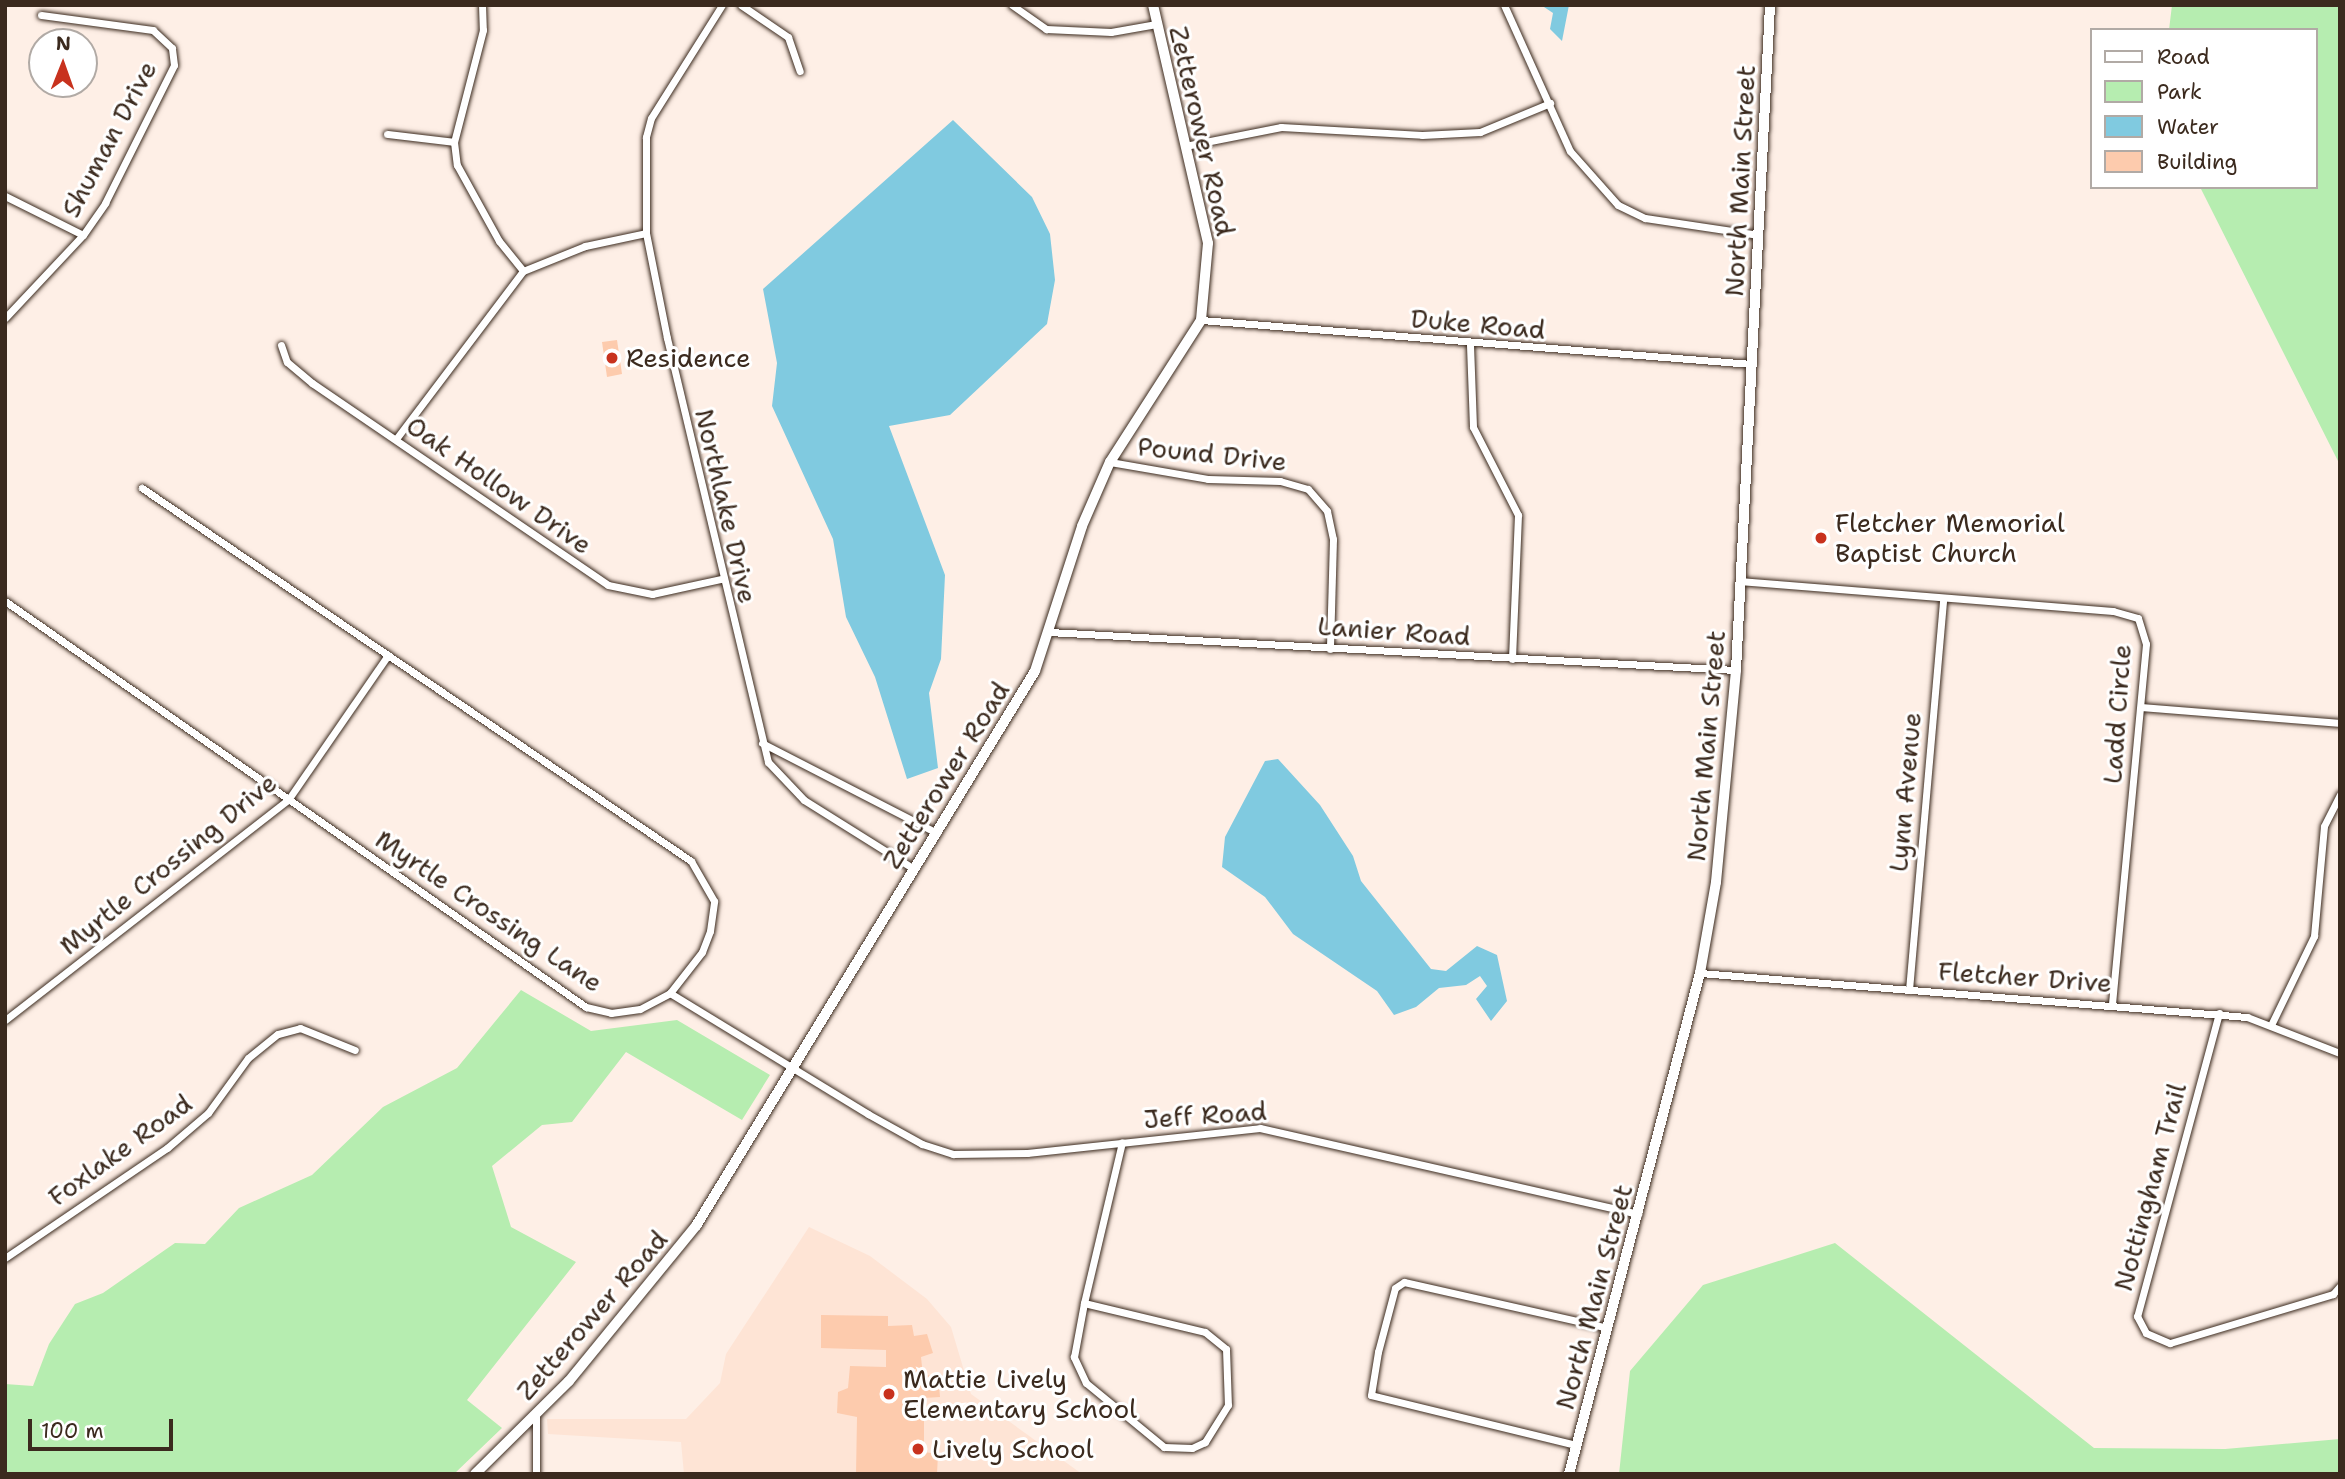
<!DOCTYPE html>
<html>
<head>
<meta charset="utf-8">
<style>
  body { margin:0 }
  #map { position:relative; width:2345px; height:1479px; overflow:hidden; background:#feefe6; font-family:"Shantell Sans",sans-serif }
  div>[style] { position:absolute }
  .built>* { inset:0; background:#fee4d5 }
  .green>* { inset:0; background:#b6edb0 }
  .water>* { inset:0; background:#80cae0 }
  .building>* { inset:0; background:#fdcbad }
  .roads { filter:drop-shadow(0 0 2px #3b2a1e) drop-shadow(0 0 2px #3b2a1e) }
  .minor>* { height:7px; margin:-3.5px; padding:0 3.5px; transform-origin:3.5px; border-radius:3.5px; background:#fff }
  .tertiary>* { height:10px; margin:-5px; padding:0 5px; transform-origin:5px; border-radius:5px; background:#fff }
  .dots>* { width:19px; height:19px; translate:-50% -50%; box-sizing:border-box; border:4px solid #fff; border-radius:50% }
  span { translate:-50% -50%; white-space:nowrap; text-align:center; line-height:1.15; -webkit-text-stroke:6px #fff; paint-order:stroke }
  .street-label { font-size:26px; color:#3b2a1e }
  .poi-label { font-size:26px; color:#3b2a1e }
  .left { translate:0 -50%; text-align:left }
  .frame { position:absolute; inset:0; border:7px solid #3b2a1e; pointer-events:none }
  .legend { position:absolute; left:2090px; top:28px; width:228px; height:161px; box-sizing:border-box; background:#fff; border:2px solid #b1aaa5; margin:0; padding:9px 12px; list-style:none; font-size:21px; color:#3b2a1e }
  .legend li { display:flex; align-items:center; gap:14px; height:35px }
  .legend b { width:35px; border:2px solid #b1aaa5 }
  .north { position:absolute; left:28px; top:28px; width:70px; height:70px; box-sizing:border-box; background:#fff; border:2px solid #b1aaa5; border-radius:50%; rotate:1deg; font-size:19px; font-weight:700; line-height:28px; text-align:center; color:#3b2a1e }
  .north::after { content:''; display:block; margin:auto; width:24px; height:32px; background:#c8321e; clip-path:polygon(50% 0,100% 100%,50% 72%,0 100%) }
  .scale { position:absolute; left:28px; top:1419px; width:145px; height:32px; box-sizing:border-box; border:4px solid #3b2a1e; border-top:0; padding-left:9px; font-size:21px; line-height:24px; white-space:nowrap; color:#3b2a1e; -webkit-text-stroke:5px #fff; paint-order:stroke }
</style>
</head>
<body>
<div id="map">
  <div class="built">
    <div style="clip-path:polygon(809px 1227px,870px 1256px,927px 1299px,951px 1327px,971px 1394px,1082px 1474px,684px 1474px,681px 1442px,548px 1434px,547px 1419px,686px 1419px,720px 1383px,726px 1354px)"></div>
  </div>
  <div class="green">
    <div style="clip-path:polygon(2172px 5px,2340px 5px,2340px 465px,2200px 187px,2315px 187px,2315px 30px,2169px 30px)"></div>
    <div style="clip-path:polygon(521px 990px,591px 1031px,677px 1020px,770px 1075px,742px 1120px,626px 1052px,572px 1122px,542px 1125px,492px 1166px,511px 1227px,576px 1262px,467px 1400px,502px 1428px,454px 1474px,5px 1474px,5px 1384px,33px 1386px,49px 1344px,75px 1304px,103px 1293px,175px 1243px,205px 1244px,239px 1208px,312px 1175px,383px 1107px,457px 1068px)"></div>
    <div style="clip-path:polygon(1835px 1243px,2094px 1448px,2225px 1449px,2340px 1439px,2340px 1474px,1619px 1474px,1630px 1371px,1703px 1285px)"></div>
  </div>
  <div class="water">
    <div style="clip-path:polygon(1541px 5px,1569px 5px,1562px 41px,1550px 29px,1553px 13px)"></div>
    <div style="clip-path:polygon(953px 120px,1032px 197px,1050px 234px,1055px 280px,1047px 324px,950px 415px,889px 426px,945px 575px,941px 659px,929px 693px,938px 768px,907px 779px,875px 677px,846px 617px,833px 539px,772px 406px,777px 363px,763px 289px)"></div>
    <div style="clip-path:polygon(1278px 759px,1320px 805px,1353px 856px,1361px 881px,1431px 969px,1446px 971px,1477px 946px,1497px 955px,1507px 1001px,1491px 1021px,1476px 999px,1487px 986px,1480px 976px,1466px 985px,1439px 988px,1416px 1007px,1394px 1015px,1377px 991px,1293px 934px,1265px 897px,1222px 867px,1225px 837px,1265px 761px)"></div>
  </div>
  <div class="building">
    <div style="clip-path:polygon(617px 340px,622px 374px,607px 377px,602px 342px)"></div>
    <div style="clip-path:polygon(821px 1315px,888px 1316px,888px 1326px,912px 1325px,914px 1336px,927px 1334px,933px 1353px,921px 1357px,923px 1376px,938px 1374px,940px 1397px,924px 1398px,924px 1452px,938px 1454px,937px 1474px,856px 1474px,857px 1417px,837px 1413px,838px 1392px,848px 1388px,850px 1366px,886px 1367px,886px 1350px,821px 1348px)"></div>
  </div>
  <div class="roads">
    <div class="minor">
      <div style="left:482px;top:5px;width:25px;rotate:88deg"></div>
      <div style="left:483px;top:30px;width:116px;rotate:104.5deg"></div>
      <div style="left:454px;top:142px;width:23px;rotate:83deg"></div>
      <div style="left:457px;top:165px;width:87px;rotate:61.1deg"></div>
      <div style="left:499px;top:241px;width:38px;rotate:51deg"></div>
      <div style="left:722px;top:5px;width:133px;rotate:122.1deg"></div>
      <div style="left:651px;top:118px;width:20px;rotate:105deg"></div>
      <div style="left:646px;top:137px;width:96px;rotate:90deg"></div>
      <div style="left:646px;top:233px;width:107px;rotate:78.7deg"></div>
      <div style="left:667px;top:338px;width:436px;rotate:76.6deg"></div>
      <div style="left:768px;top:762px;width:52px;rotate:46.5deg"></div>
      <div style="left:804px;top:800px;width:130px;rotate:32.1deg"></div>
      <div style="left:741px;top:5px;width:57px;rotate:34.2deg"></div>
      <div style="left:788px;top:37px;width:36px;rotate:71deg"></div>
      <div style="left:1012px;top:5px;width:42px;rotate:35.2deg"></div>
      <div style="left:1046px;top:29px;width:65px;rotate:2.6deg"></div>
      <div style="left:1111px;top:32px;width:46px;rotate:-10.1deg"></div>
      <div style="left:1504px;top:5px;width:160px;rotate:65.7deg"></div>
      <div style="left:1570px;top:151px;width:72px;rotate:48.4deg"></div>
      <div style="left:1618px;top:205px;width:30px;rotate:26deg"></div>
      <div style="left:1645px;top:218px;width:115px;rotate:8.5deg"></div>
      <div style="left:387px;top:134px;width:67px;rotate:6.8deg"></div>
      <div style="left:1185px;top:146px;width:98px;rotate:-11.2deg"></div>
      <div style="left:1281px;top:127px;width:141px;rotate:3.2deg"></div>
      <div style="left:1422px;top:135px;width:58px;rotate:-3deg"></div>
      <div style="left:1480px;top:132px;width:76px;rotate:-22.5deg"></div>
      <div style="left:5px;top:196px;width:87px;rotate:26.6deg"></div>
      <div style="left:5px;top:318px;width:114px;rotate:-46.8deg"></div>
      <div style="left:83px;top:235px;width:39px;rotate:-55deg"></div>
      <div style="left:105px;top:203px;width:154px;rotate:-63.4deg"></div>
      <div style="left:174px;top:65px;width:17px;rotate:-97deg"></div>
      <div style="left:172px;top:48px;width:26px;rotate:-137deg"></div>
      <div style="left:153px;top:30px;width:113px;rotate:-172.4deg"></div>
      <div style="left:1201px;top:320px;width:553px;rotate:4.57deg"></div>
      <div style="left:281px;top:345px;width:18px;rotate:71deg"></div>
      <div style="left:287px;top:362px;width:33px;rotate:40deg"></div>
      <div style="left:312px;top:383px;width:358px;rotate:34.3deg"></div>
      <div style="left:608px;top:585px;width:45px;rotate:11.6deg"></div>
      <div style="left:652px;top:594px;width:71px;rotate:-12.3deg"></div>
      <div style="left:1470px;top:345px;width:82px;rotate:87.9deg"></div>
      <div style="left:1473px;top:427px;width:99px;rotate:62.9deg"></div>
      <div style="left:1518px;top:515px;width:144px;rotate:92.4deg"></div>
      <div style="left:396px;top:439px;width:211px;rotate:-52.9deg"></div>
      <div style="left:523px;top:271px;width:67px;rotate:-22deg"></div>
      <div style="left:585px;top:246px;width:62px;rotate:-12deg"></div>
      <div style="left:1110px;top:462px;width:99px;rotate:9.8deg"></div>
      <div style="left:1208px;top:479px;width:72px;rotate:1.6deg"></div>
      <div style="left:1280px;top:481px;width:29px;rotate:16deg"></div>
      <div style="left:1308px;top:489px;width:29px;rotate:49deg"></div>
      <div style="left:1327px;top:511px;width:29px;rotate:78deg"></div>
      <div style="left:1333px;top:539px;width:110px;rotate:91.6deg"></div>
      <div style="left:1739px;top:581px;width:375px;rotate:4.6deg"></div>
      <div style="left:2113px;top:611px;width:26px;rotate:16deg"></div>
      <div style="left:2138px;top:618px;width:27px;rotate:73deg"></div>
      <div style="left:2146px;top:644px;width:363px;rotate:95.4deg"></div>
      <div style="left:5px;top:601px;width:709px;rotate:34.95deg"></div>
      <div style="left:586px;top:1007px;width:26px;rotate:13deg"></div>
      <div style="left:611px;top:1013px;width:29px;rotate:-8deg"></div>
      <div style="left:640px;top:1009px;width:34px;rotate:-28deg"></div>
      <div style="left:670px;top:993px;width:52px;rotate:-52deg"></div>
      <div style="left:702px;top:952px;width:22px;rotate:-69deg"></div>
      <div style="left:710px;top:931px;width:30px;rotate:-82deg"></div>
      <div style="left:714px;top:901px;width:46px;rotate:-119.9deg"></div>
      <div style="left:691px;top:861px;width:664px;rotate:-145.81deg"></div>
      <div style="left:1049px;top:632px;width:688px;rotate:3.17deg"></div>
      <div style="left:2141px;top:707px;width:200px;rotate:4.6deg"></div>
      <div style="left:762px;top:743px;width:197px;rotate:27.2deg"></div>
      <div style="left:1700px;top:973px;width:549px;rotate:4.6deg"></div>
      <div style="left:2247px;top:1017px;width:100px;rotate:21.2deg"></div>
      <div style="left:1909px;top:990px;width:393px;rotate:-85deg"></div>
      <div style="left:670px;top:993px;width:232px;rotate:31.4deg"></div>
      <div style="left:868px;top:1114px;width:62px;rotate:29.1deg"></div>
      <div style="left:922px;top:1144px;width:33px;rotate:18deg"></div>
      <div style="left:953px;top:1154px;width:74px;rotate:-0.8deg"></div>
      <div style="left:1027px;top:1153px;width:234px;rotate:-6.1deg"></div>
      <div style="left:1260px;top:1128px;width:388px;rotate:12.8deg"></div>
      <div style="left:2219px;top:1013px;width:314px;rotate:105.1deg"></div>
      <div style="left:2137px;top:1316px;width:19px;rotate:62deg"></div>
      <div style="left:2146px;top:1333px;width:26px;rotate:23deg"></div>
      <div style="left:2170px;top:1343px;width:170px;rotate:-16.7deg"></div>
      <div style="left:2333px;top:1294px;width:11px;rotate:-49deg"></div>
      <div style="left:5px;top:1020px;width:358px;rotate:-37.9deg"></div>
      <div style="left:288px;top:800px;width:176px;rotate:-55.4deg"></div>
      <div style="left:2272px;top:1023px;width:97px;rotate:-64.2deg"></div>
      <div style="left:2314px;top:936px;width:110px;rotate:-84.8deg"></div>
      <div style="left:2324px;top:826px;width:36px;rotate:-63deg"></div>
      <div style="left:5px;top:1258px;width:196px;rotate:-34.2deg"></div>
      <div style="left:167px;top:1148px;width:54px;rotate:-40.5deg"></div>
      <div style="left:208px;top:1113px;width:68px;rotate:-54deg"></div>
      <div style="left:248px;top:1058px;width:38px;rotate:-39deg"></div>
      <div style="left:278px;top:1034px;width:23px;rotate:-15deg"></div>
      <div style="left:300px;top:1028px;width:59px;rotate:21.8deg"></div>
      <div style="left:1084px;top:1303px;width:124px;rotate:13.5deg"></div>
      <div style="left:1205px;top:1332px;width:27px;rotate:39deg"></div>
      <div style="left:1226px;top:1349px;width:56px;rotate:88deg"></div>
      <div style="left:1228px;top:1405px;width:44px;rotate:121.9deg"></div>
      <div style="left:1205px;top:1442px;width:14px;rotate:155deg"></div>
      <div style="left:1192px;top:1448px;width:28px;rotate:-178deg"></div>
      <div style="left:1164px;top:1447px;width:101px;rotate:-140.6deg"></div>
      <div style="left:1086px;top:1383px;width:29px;rotate:-115deg"></div>
      <div style="left:1074px;top:1357px;width:55px;rotate:-79.5deg"></div>
      <div style="left:1084px;top:1303px;width:165px;rotate:-76.7deg"></div>
      <div style="left:536px;top:1412px;width:62px;rotate:90deg"></div>
      <div style="left:1576px;top:1445px;width:211px;rotate:-166.3deg"></div>
      <div style="left:1371px;top:1395px;width:44px;rotate:-80.8deg"></div>
      <div style="left:1378px;top:1352px;width:66px;rotate:-75.1deg"></div>
      <div style="left:1395px;top:1288px;width:11px;rotate:-34deg"></div>
      <div style="left:1404px;top:1282px;width:209px;rotate:12.7deg"></div>
    </div>
    <div class="tertiary">
      <div style="left:475px;top:1474px;width:132px;rotate:-44.7deg"></div>
      <div style="left:569px;top:1381px;width:200px;rotate:-50.7deg"></div>
      <div style="left:696px;top:1226px;width:650px;rotate:-58.58deg"></div>
      <div style="left:1035px;top:671px;width:152px;rotate:-72deg"></div>
      <div style="left:1082px;top:526px;width:70px;rotate:-66.4deg"></div>
      <div style="left:1110px;top:462px;width:169px;rotate:-57.3deg"></div>
      <div style="left:1201px;top:320px;width:77px;rotate:-84.8deg"></div>
      <div style="left:1208px;top:243px;width:244px;rotate:-103deg"></div>
      <div style="left:1569px;top:1474px;width:518px;rotate:-75.35deg"></div>
      <div style="left:1700px;top:973px;width:92px;rotate:-80deg"></div>
      <div style="left:1716px;top:882px;width:213px;rotate:-84.6deg"></div>
      <div style="left:1736px;top:670px;width:666px;rotate:-87.07deg"></div>
    </div>
  </div>
  <div class="dots">
    <div style="left:612px;top:358px;background:#c8321e"></div>
    <div style="left:1821px;top:538px;background:#c8321e"></div>
    <div style="left:889px;top:1394px;background:#c8321e"></div>
    <div style="left:918px;top:1449px;background:#c8321e"></div>
  </div>
  <div class="street-label">
    <span style="left:1202px;top:131px;rotate:77deg">Zetterower Road</span>
    <span style="left:109px;top:139px;rotate:-62deg">Shuman Drive</span>
    <span style="left:1740px;top:181px;rotate:-87deg">North Main Street</span>
    <span style="left:1478px;top:324px;rotate:5deg">Duke Road</span>
    <span style="left:1212px;top:454px;rotate:6deg">Pound Drive</span>
    <span style="left:499px;top:485px;rotate:35deg">Oak Hollow Drive</span>
    <span style="left:726px;top:506px;rotate:77deg">Northlake Drive</span>
    <span style="left:1394px;top:631px;rotate:4deg">Lanier Road</span>
    <span style="left:2117px;top:714px;rotate:-86deg">Ladd Circle</span>
    <span style="left:1706px;top:746px;rotate:-85deg">North Main Street</span>
    <span style="left:946px;top:775px;rotate:-58deg">Zetterower Road</span>
    <span style="left:1905px;top:792px;rotate:-85deg">Lynn Avenue</span>
    <span style="left:168px;top:864px;rotate:-39deg">Myrtle Crossing Drive</span>
    <span style="left:489px;top:911px;rotate:34deg">Myrtle Crossing Lane</span>
    <span style="left:2025px;top:977px;rotate:4deg">Fletcher Drive</span>
    <span style="left:1205px;top:1115px;rotate:-4deg">Jeff Road</span>
    <span style="left:120px;top:1150px;rotate:-36deg">Foxlake Road</span>
    <span style="left:2150px;top:1187px;rotate:-75deg">Nottingham Trail</span>
    <span style="left:1594px;top:1297px;rotate:-75deg">North Main Street</span>
    <span style="left:592px;top:1315px;rotate:-49deg">Zetterower Road</span>
  </div>
  <div class="poi-label">
    <span class="left" style="left:626px;top:358px">Residence</span>
    <span class="left" style="left:1835px;top:538px">Fletcher Memorial<br>Baptist Church</span>
    <span class="left" style="left:903px;top:1394px">Mattie Lively<br>Elementary School</span>
    <span class="left" style="left:932px;top:1449px">Lively School</span>
  </div>
  <div class="frame"></div>
  <ul class="legend">
  <li><b style="height:9px;background:#fff"></b>Road</li>
  <li><b style="height:19px;background:#b6edb0"></b>Park</li>
  <li><b style="height:19px;background:#80cae0"></b>Water</li>
  <li><b style="height:19px;background:#fdcbad"></b>Building</li>
  </ul>
  <div class="north">N</div>
  <div class="scale">100 m</div>
</div>
</body>
</html>
